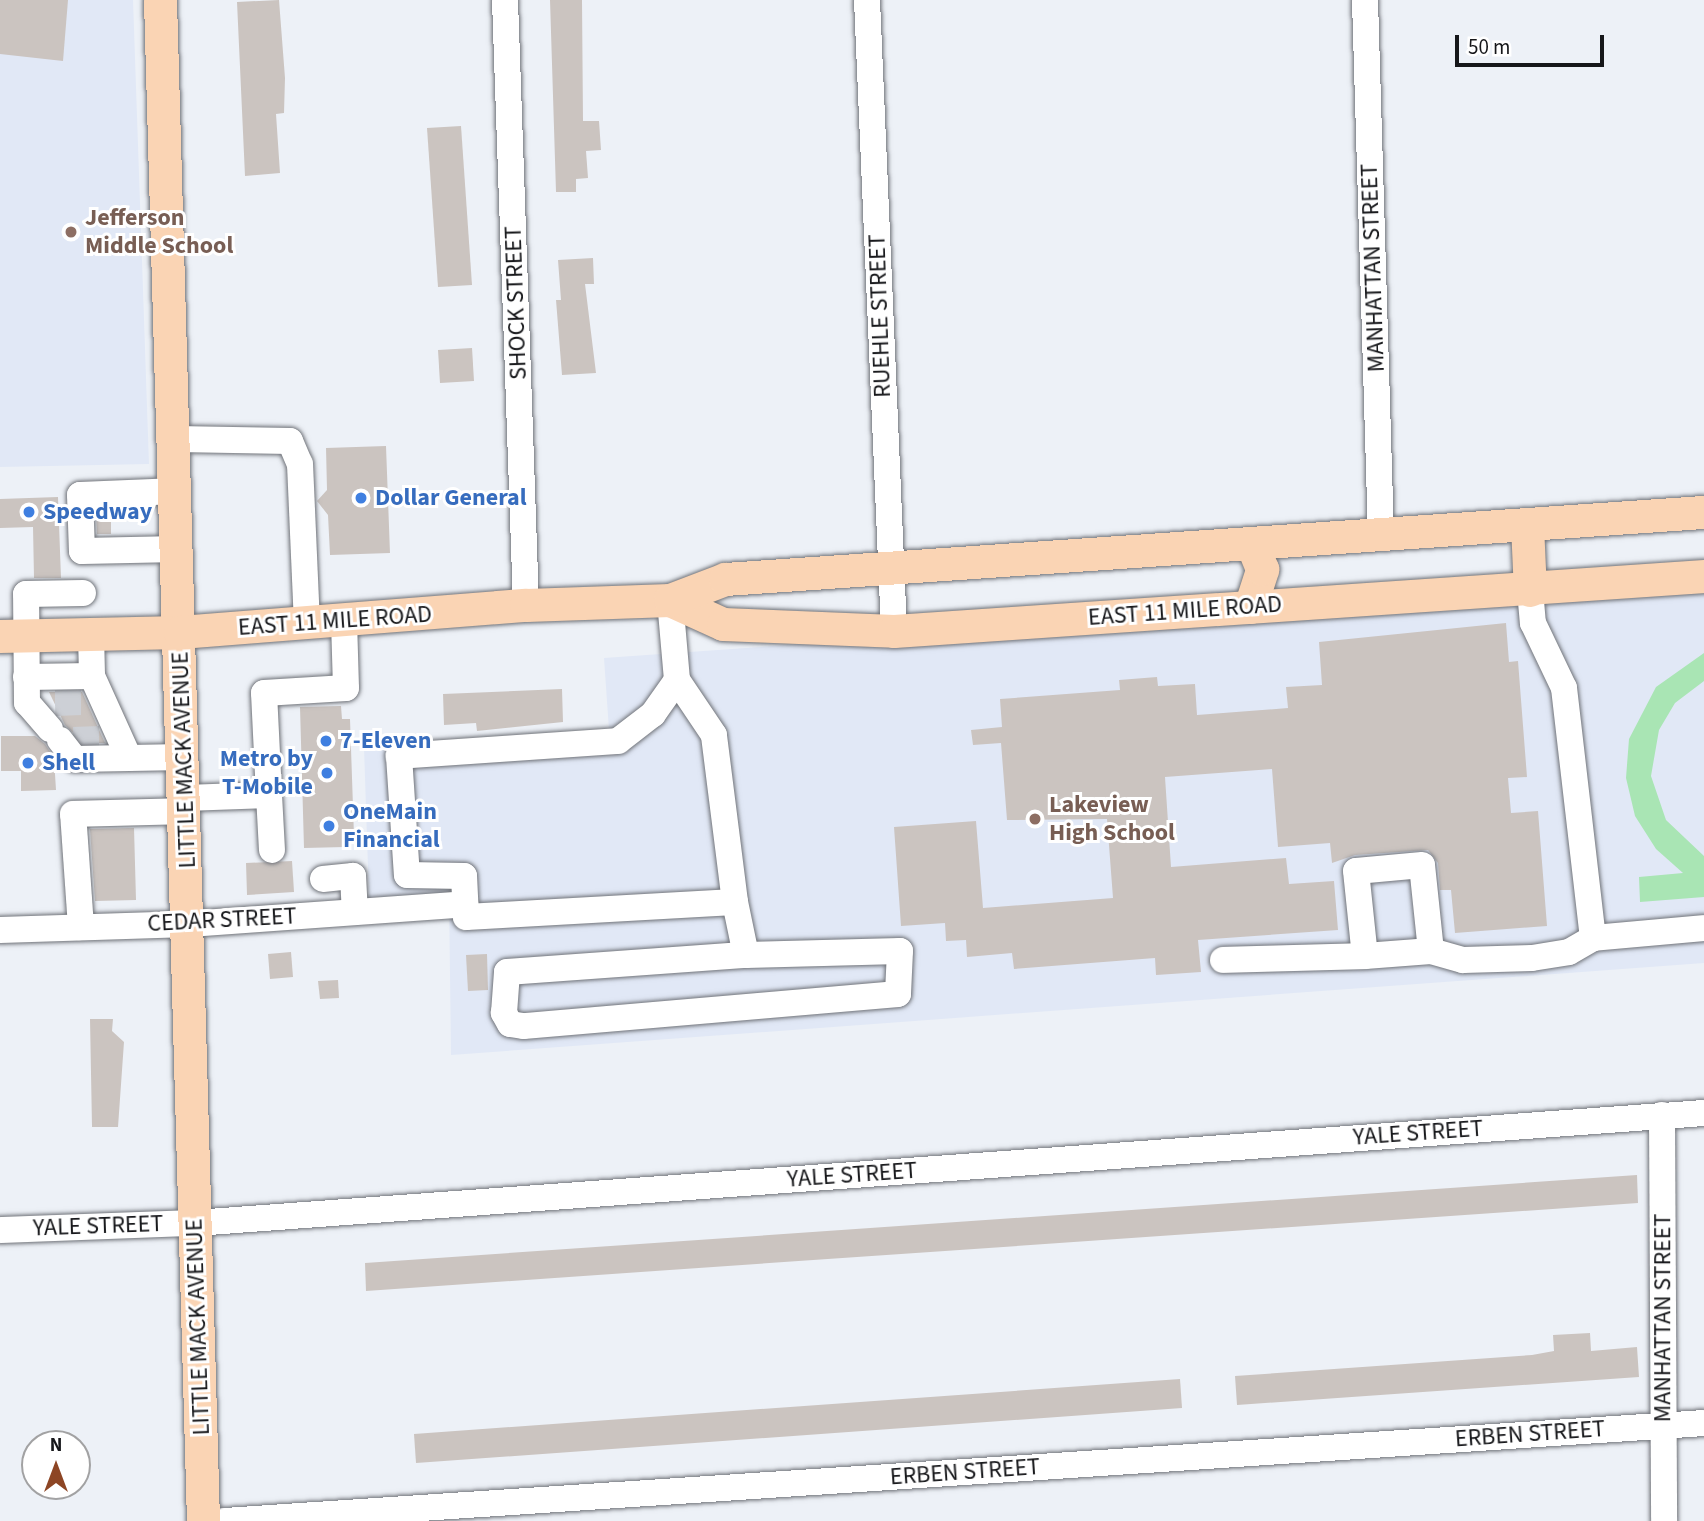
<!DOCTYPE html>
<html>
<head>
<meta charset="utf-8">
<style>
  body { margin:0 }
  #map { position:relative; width:1704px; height:1521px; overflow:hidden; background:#edf1f7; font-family:"Source Sans 3",sans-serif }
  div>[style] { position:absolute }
  .built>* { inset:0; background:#e1e8f6 }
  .green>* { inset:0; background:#a9e5b4 }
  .building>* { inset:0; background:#cbc4c0 }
  .minor-tunnel>* { height:26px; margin-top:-13px; transform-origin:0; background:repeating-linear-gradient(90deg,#cdd0d6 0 26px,transparent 0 39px) }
  .roads { filter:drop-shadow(0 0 2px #707379) drop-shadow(0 0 2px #707379) }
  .minor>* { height:26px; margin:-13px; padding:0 13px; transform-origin:13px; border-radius:13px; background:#fff }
  .major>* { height:33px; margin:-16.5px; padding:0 16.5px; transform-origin:16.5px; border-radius:16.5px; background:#fad4b4 }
  .dots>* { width:19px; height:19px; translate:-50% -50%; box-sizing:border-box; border:4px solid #fff; border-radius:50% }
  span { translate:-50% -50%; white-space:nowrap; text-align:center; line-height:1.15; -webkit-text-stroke:6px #fff; paint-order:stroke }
  .education-label { font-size:24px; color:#785e54; font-weight:700 }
  .left { translate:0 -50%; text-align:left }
  .street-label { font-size:24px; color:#16171a }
  .shop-label { font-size:24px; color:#366cbe; font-weight:700 }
  .right { translate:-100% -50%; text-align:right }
  .north { position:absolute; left:21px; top:1430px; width:70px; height:70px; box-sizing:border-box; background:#fff; border:2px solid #a2a2a3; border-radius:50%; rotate:0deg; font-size:19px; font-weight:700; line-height:28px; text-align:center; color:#16171a }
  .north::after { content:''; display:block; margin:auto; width:24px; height:32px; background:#8d4524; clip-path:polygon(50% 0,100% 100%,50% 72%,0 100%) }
  .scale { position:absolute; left:1455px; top:35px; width:149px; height:32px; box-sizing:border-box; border:4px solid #16171a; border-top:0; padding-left:9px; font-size:21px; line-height:24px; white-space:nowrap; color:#16171a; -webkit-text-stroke:5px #fff; paint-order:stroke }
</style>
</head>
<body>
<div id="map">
  <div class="built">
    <div style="clip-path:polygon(0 0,133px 0,149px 464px,0 467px)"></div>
    <div style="clip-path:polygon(1704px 580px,1704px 963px,451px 1055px,449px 892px,369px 898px,364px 747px,609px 730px,604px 658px)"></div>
  </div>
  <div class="green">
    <div style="clip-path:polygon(1704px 653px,1704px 681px,1675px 703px,1659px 730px,1651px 776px,1666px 820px,1704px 856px,1704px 897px,1640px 902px,1639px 877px,1683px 873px,1656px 849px,1635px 816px,1626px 778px,1629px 739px,1656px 687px)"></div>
  </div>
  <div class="building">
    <div style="clip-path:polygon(0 0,68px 0,63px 61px,0 54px)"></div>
    <div style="clip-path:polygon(279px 0,285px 78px,284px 113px,276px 114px,280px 173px,245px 176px,237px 2px)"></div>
    <div style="clip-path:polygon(550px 0,582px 0,583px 121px,599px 121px,601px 150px,586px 151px,588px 178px,576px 179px,576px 192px,556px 192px)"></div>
    <div style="clip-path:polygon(461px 126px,472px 285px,438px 287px,427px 128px)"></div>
    <div style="clip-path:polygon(593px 258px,594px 284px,585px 284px,596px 373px,562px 375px,556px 300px,561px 300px,558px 260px)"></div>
    <div style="clip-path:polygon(472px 348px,474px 381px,440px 383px,438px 350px)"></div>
    <div style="clip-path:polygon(386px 446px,390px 553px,330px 555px,328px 515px,317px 501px,327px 490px,326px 448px)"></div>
    <div style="clip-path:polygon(58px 497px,61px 578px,34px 578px,33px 527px,0 528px,0 499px)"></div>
    <div style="clip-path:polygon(96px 512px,111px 512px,111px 534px,97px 534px)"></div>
    <div style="clip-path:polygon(1506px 623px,1509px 662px,1518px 661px,1527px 777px,1508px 778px,1511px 813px,1538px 811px,1547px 926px,1455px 933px,1451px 890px,1440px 890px,1438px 863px,1428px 850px,1355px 855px,1332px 863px,1330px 843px,1278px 847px,1272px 769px,1165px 777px,1171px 867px,1286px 858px,1289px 884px,1334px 881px,1338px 930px,1198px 940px,1201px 972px,1156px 975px,1155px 958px,1014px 969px,1012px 953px,967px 957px,966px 940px,946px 941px,945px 923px,901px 926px,894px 827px,976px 821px,983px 908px,1113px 898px,1107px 819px,1007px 820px,1001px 743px,973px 745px,971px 730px,1002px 727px,1000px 699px,1120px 690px,1119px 680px,1157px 677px,1158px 686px,1195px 684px,1197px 715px,1288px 708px,1286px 687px,1322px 685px,1319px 642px)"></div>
    <div style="clip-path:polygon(562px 689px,563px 722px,477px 731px,476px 723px,444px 725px,443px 694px)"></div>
    <div style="clip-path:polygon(49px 692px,82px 692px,105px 743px,83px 743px,65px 725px)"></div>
    <div style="clip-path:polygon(341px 706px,342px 719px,350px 719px,354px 836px,345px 837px,345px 847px,304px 848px,300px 707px)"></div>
    <div style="clip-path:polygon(1px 736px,35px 736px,45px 744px,54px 758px,56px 790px,21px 791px,21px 771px,1px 771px)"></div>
    <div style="clip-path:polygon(134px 828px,136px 900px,95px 901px,90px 829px)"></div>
    <div style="clip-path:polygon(292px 861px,294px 892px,247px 895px,246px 863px)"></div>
    <div style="clip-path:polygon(291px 952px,293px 977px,270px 979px,268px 954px)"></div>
    <div style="clip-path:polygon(487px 954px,488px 990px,468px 991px,466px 955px)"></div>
    <div style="clip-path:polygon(338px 980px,339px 998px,320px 999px,318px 981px)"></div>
    <div style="clip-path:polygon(90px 1019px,113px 1019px,112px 1031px,124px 1042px,118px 1127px,92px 1127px)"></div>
    <div style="clip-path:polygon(1637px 1175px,1638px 1203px,366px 1291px,365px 1263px)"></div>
    <div style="clip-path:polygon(1590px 1333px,1591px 1351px,1637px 1347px,1639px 1377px,1237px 1405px,1235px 1376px,1532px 1355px,1554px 1351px,1553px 1335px)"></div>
    <div style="clip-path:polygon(1180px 1379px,1182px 1408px,416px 1463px,414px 1434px)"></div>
  </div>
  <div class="minor-tunnel">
    <div style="left:55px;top:703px;width:33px;rotate:-2deg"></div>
    <div style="left:73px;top:740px;width:35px;rotate:-2deg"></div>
  </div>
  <div class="roads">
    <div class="minor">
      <div style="left:505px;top:0;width:605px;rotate:88.01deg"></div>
      <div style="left:867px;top:0;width:632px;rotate:87.55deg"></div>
      <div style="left:1365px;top:0;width:536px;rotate:88.29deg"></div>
      <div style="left:176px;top:439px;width:114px;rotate:1deg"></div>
      <div style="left:290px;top:441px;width:25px;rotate:67deg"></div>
      <div style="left:300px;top:464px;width:160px;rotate:87.5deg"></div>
      <div style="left:177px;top:491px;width:97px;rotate:177.6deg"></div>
      <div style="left:80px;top:495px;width:56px;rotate:88deg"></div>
      <div style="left:82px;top:551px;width:97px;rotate:-1.2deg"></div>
      <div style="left:1530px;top:590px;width:33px;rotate:85deg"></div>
      <div style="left:1533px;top:623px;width:72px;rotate:64.5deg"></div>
      <div style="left:1564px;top:688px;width:252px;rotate:83.4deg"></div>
      <div style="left:1593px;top:938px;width:111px;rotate:-5.1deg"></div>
      <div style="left:670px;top:600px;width:80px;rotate:85deg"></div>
      <div style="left:677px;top:680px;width:42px;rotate:125.2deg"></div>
      <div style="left:653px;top:714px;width:44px;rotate:142.4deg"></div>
      <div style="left:618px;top:741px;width:220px;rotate:176.1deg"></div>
      <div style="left:399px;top:756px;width:119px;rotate:86.2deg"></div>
      <div style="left:407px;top:875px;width:57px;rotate:1deg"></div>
      <div style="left:464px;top:876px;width:41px;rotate:87.2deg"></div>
      <div style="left:466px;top:917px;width:269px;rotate:-3.2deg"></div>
      <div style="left:735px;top:902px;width:168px;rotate:-97.2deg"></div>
      <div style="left:714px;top:735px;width:66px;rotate:-123.9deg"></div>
      <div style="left:91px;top:634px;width:42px;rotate:88.6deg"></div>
      <div style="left:92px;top:676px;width:90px;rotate:65.7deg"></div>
      <div style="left:26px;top:677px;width:66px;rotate:-0.9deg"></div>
      <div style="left:50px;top:729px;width:35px;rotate:-131deg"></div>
      <div style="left:27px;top:703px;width:109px;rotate:-90.5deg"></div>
      <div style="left:26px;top:594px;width:57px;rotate:-1deg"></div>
      <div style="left:60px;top:740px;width:24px;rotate:52deg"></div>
      <div style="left:75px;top:759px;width:109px;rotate:-1.1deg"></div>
      <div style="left:269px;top:795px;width:55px;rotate:86.9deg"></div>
      <div style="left:185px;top:798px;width:84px;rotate:-2deg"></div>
      <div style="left:269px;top:795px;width:102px;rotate:-92.8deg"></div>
      <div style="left:264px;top:693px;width:82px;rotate:-3.5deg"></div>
      <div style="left:346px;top:688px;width:66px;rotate:-91.7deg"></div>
      <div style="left:323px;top:879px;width:30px;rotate:-6deg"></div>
      <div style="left:353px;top:876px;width:36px;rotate:87deg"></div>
      <div style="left:735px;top:902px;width:54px;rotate:78.3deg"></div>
      <div style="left:746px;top:955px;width:154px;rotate:-1.5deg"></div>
      <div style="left:900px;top:951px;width:43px;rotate:92.7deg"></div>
      <div style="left:898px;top:994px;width:376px;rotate:175.1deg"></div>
      <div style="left:523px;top:1026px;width:13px;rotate:-171deg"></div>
      <div style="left:510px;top:1024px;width:13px;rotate:-119deg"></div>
      <div style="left:504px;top:1013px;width:41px;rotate:-85.8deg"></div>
      <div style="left:507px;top:972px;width:240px;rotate:-4.1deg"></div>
      <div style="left:81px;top:927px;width:113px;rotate:-94deg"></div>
      <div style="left:73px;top:814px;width:113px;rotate:-1.5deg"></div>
      <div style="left:0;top:930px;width:189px;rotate:-1.8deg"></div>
      <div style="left:189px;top:924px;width:277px;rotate:-4.1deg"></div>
      <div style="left:1431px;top:951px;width:86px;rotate:-96deg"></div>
      <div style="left:1422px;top:865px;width:66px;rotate:174.8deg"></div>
      <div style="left:1356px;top:871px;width:85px;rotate:84deg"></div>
      <div style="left:1365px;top:956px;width:66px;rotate:-4.3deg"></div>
      <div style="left:1431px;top:951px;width:33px;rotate:16deg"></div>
      <div style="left:1463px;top:960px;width:69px;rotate:-1.7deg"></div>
      <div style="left:1532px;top:958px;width:37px;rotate:-9deg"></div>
      <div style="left:1569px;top:952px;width:28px;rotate:-30deg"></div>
      <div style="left:1223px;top:960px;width:142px;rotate:-1.6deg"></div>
      <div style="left:1662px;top:1115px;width:406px;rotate:89.7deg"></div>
      <div style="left:0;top:1230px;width:195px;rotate:-2.1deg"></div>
      <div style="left:195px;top:1223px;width:1513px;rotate:-4.17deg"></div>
      <div style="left:225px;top:1521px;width:1482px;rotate:-3.79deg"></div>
    </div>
    <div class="major">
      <div style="left:160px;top:0;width:1522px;rotate:88.38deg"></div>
      <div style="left:1527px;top:525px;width:65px;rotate:87.4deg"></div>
      <div style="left:670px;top:600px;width:58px;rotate:24.4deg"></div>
      <div style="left:723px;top:624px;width:171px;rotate:2.3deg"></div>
      <div style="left:894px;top:631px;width:812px;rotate:-3.88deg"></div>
      <div style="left:1250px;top:607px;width:40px;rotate:-72deg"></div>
      <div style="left:1262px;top:569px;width:27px;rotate:-112deg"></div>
      <div style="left:0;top:636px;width:180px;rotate:-1.3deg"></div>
      <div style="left:180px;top:632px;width:347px;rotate:-4.5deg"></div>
      <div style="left:526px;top:605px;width:144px;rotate:-2deg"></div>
      <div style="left:670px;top:600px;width:59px;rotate:-20.9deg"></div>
      <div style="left:725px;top:579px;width:981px;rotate:-3.92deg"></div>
    </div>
  </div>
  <div class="dots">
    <div style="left:71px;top:232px;background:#8d6e63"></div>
    <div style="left:361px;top:498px;background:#3f7fe0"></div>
    <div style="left:29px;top:512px;background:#3f7fe0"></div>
    <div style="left:326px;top:741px;background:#3f7fe0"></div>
    <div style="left:28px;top:763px;background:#3f7fe0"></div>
    <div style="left:327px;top:773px;background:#3f7fe0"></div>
    <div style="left:1035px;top:819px;background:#8d6e63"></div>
    <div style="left:329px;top:826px;background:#3f7fe0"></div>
  </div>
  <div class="education-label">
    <span class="left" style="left:85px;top:232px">Jefferson<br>Middle School</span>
    <span class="left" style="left:1049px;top:819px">Lakeview<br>High School</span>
  </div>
  <div class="street-label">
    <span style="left:1373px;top:268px;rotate:-92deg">MANHATTAN STREET</span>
    <span style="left:516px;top:303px;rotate:-92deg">SHOCK STREET</span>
    <span style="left:880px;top:316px;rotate:-92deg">RUEHLE STREET</span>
    <span style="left:1185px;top:611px;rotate:-4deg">EAST 11 MILE ROAD</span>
    <span style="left:335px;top:621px;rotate:-4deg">EAST 11 MILE ROAD</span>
    <span style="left:184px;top:760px;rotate:-92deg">LITTLE MACK AVENUE</span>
    <span style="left:222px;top:920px;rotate:-3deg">CEDAR STREET</span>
    <span style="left:1418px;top:1133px;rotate:-4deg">YALE STREET</span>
    <span style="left:852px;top:1175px;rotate:-4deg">YALE STREET</span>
    <span style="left:98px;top:1226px;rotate:-2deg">YALE STREET</span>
    <span style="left:1663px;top:1318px;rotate:-90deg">MANHATTAN STREET</span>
    <span style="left:198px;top:1327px;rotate:-92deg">LITTLE MACK AVENUE</span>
    <span style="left:1530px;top:1434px;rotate:-4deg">ERBEN STREET</span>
    <span style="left:965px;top:1472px;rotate:-4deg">ERBEN STREET</span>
  </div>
  <div class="shop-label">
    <span class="left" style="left:375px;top:498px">Dollar General</span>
    <span class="left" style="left:43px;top:512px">Speedway</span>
    <span class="left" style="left:340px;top:741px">7-Eleven</span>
    <span class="right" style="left:313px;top:773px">Metro by<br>T-Mobile</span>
    <span class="left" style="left:42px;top:763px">Shell</span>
    <span class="left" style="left:343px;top:826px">OneMain<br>Financial</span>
  </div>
  <div class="north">N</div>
  <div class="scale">50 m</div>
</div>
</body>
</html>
